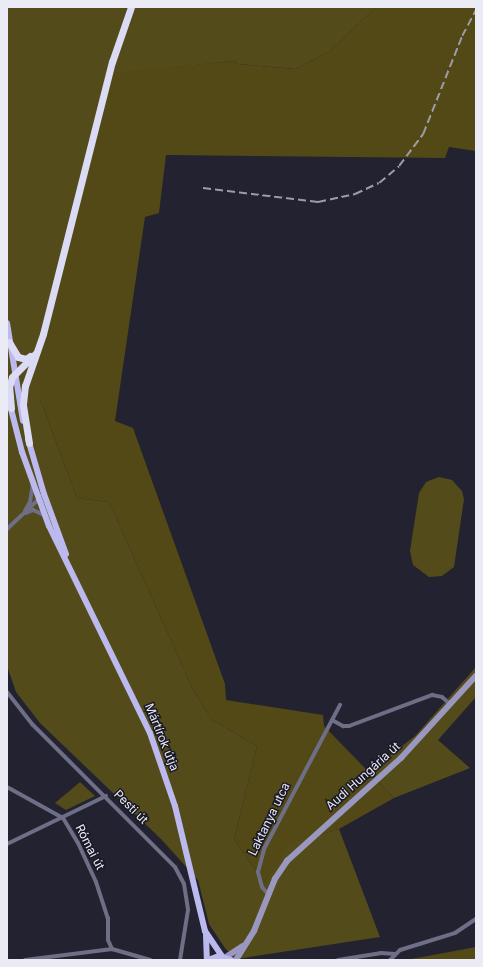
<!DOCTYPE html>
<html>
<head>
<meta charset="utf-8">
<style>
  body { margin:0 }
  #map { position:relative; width:483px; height:967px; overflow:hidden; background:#222230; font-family:Inter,sans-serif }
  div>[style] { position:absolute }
  .green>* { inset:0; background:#544b1a }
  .forest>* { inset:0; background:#524917 }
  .street>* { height:4px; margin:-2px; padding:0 2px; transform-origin:2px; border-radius:2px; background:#6f6e87 }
  .secondary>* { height:5.5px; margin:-2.75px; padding:0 2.75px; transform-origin:2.75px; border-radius:2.75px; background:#9a98c1 }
  .primary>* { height:6px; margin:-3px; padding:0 3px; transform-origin:3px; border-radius:3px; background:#bbb9ed }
  .highway>* { height:7px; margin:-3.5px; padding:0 3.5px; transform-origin:3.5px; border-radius:3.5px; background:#dcdbf5 }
  .rail>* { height:1.5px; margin-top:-0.75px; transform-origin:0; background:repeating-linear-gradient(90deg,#9c9ca8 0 8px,transparent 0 12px) }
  span { translate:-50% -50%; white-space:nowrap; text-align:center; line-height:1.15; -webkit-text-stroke:3px #191826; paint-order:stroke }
  .street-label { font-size:12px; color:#ebebf5 }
  .frame { position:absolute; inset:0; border:8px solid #ebebf5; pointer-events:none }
</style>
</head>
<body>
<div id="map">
  <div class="green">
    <div style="clip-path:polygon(7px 7px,376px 7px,330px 51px,296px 69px,238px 64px,234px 61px,109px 74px,40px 342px,40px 399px,77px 498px,109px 502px,194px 692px,212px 720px,257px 746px,234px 839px,264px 882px,290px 843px,339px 829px,380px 937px,236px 959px,225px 948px,209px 924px,198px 880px,161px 839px,40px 723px,16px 692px,7px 666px)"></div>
    <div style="clip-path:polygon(439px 477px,452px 480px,462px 491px,464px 499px,454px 567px,442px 576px,429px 577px,413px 565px,410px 551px,419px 493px,426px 482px)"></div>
    <div style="clip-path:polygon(476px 667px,476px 697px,438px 740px,470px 768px,394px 798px,369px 772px,415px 736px)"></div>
    <div style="clip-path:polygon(80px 782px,95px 796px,66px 810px,55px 803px)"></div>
  </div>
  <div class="forest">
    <div style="clip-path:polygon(376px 7px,476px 7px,476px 151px,449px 147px,445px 158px,166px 155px,159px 213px,145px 217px,115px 421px,133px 428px,225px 684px,226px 700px,323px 715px,324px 726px,394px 798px,339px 829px,291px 843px,264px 882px,234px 839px,257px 746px,212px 720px,194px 692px,109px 502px,77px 498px,40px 399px,40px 342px,109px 73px,234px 61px,238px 64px,296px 69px,330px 51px)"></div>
    <div style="clip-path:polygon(476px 947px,476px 960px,406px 960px)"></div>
  </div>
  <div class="street">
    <div style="left:25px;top:511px;width:10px;rotate:-61deg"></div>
    <div style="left:30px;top:502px;width:19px;rotate:-81deg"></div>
    <div style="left:26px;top:513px;width:8px;rotate:-23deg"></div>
    <div style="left:33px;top:510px;width:12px;rotate:24deg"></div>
    <div style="left:7px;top:529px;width:45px;rotate:-43.2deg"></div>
    <div style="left:7px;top:692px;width:41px;rotate:52deg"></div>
    <div style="left:32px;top:724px;width:202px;rotate:45deg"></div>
    <div style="left:175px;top:867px;width:19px;rotate:62deg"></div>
    <div style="left:184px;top:884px;width:26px;rotate:81deg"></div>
    <div style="left:188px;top:910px;width:51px;rotate:99.1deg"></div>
    <div style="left:332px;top:720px;width:13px;rotate:29deg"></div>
    <div style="left:343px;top:726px;width:6px"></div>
    <div style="left:349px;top:726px;width:89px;rotate:-20.5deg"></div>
    <div style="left:432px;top:695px;width:10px;rotate:11deg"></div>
    <div style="left:442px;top:697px;width:11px;rotate:41deg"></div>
    <div style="left:7px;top:787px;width:64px;rotate:29deg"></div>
    <div style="left:63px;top:818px;width:29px;rotate:59deg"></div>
    <div style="left:78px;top:843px;width:43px;rotate:65.2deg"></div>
    <div style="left:96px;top:882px;width:38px;rotate:72deg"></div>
    <div style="left:108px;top:918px;width:22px;rotate:90deg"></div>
    <div style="left:108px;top:940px;width:10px;rotate:66deg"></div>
    <div style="left:7px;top:844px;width:110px;rotate:-25.9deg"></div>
    <div style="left:268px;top:894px;width:9px;rotate:-131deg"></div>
    <div style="left:262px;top:887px;width:16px;rotate:-105deg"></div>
    <div style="left:258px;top:872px;width:24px;rotate:-75deg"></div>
    <div style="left:264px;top:849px;width:163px;rotate:-62.2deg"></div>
    <div style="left:25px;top:960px;width:88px;rotate:-7.2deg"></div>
    <div style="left:112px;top:949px;width:40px;rotate:16deg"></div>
    <div style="left:338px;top:960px;width:44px;rotate:-9.2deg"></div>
    <div style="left:381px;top:953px;width:14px;rotate:4deg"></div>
    <div style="left:390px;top:960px;width:14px;rotate:-45deg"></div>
    <div style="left:400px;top:950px;width:58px;rotate:-17.2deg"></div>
    <div style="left:455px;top:933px;width:25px;rotate:-34deg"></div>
  </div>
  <div class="secondary">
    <div style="left:226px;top:957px;width:20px;rotate:-33deg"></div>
    <div style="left:236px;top:960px;width:34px;rotate:-58deg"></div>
    <div style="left:254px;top:931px;width:56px;rotate:-68deg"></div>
    <div style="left:275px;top:879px;width:22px;rotate:-56deg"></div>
    <div style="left:287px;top:861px;width:154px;rotate:-42.1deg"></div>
    <div style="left:401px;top:758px;width:111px;rotate:-47.6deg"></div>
  </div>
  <div class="primary">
    <div style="left:7px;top:323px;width:99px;rotate:80.7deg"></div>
    <div style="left:10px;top:405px;width:49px;rotate:75.7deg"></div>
    <div style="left:22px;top:452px;width:79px;rotate:70deg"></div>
    <div style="left:49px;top:526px;width:230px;rotate:64deg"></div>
    <div style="left:150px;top:733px;width:77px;rotate:71.1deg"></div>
    <div style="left:175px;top:806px;width:129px;rotate:76.5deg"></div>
    <div style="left:205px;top:931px;width:30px;rotate:56deg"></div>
    <div style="left:28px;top:439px;width:57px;rotate:73.8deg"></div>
    <div style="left:44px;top:494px;width:64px;rotate:69.9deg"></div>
    <div style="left:206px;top:935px;width:25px;rotate:88deg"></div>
    <div style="left:208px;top:960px;width:12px;rotate:-20deg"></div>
    <div style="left:219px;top:956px;width:13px;rotate:18deg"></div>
  </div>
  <div class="highway">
    <div style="left:9px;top:342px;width:17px;rotate:59deg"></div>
    <div style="left:18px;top:357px;width:8px;rotate:14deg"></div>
    <div style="left:26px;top:359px;width:5px;rotate:-37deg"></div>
    <div style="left:11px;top:408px;width:21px;rotate:-95deg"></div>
    <div style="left:9px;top:387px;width:10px;rotate:-73deg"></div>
    <div style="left:12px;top:377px;width:34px;rotate:-45deg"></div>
    <div style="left:29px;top:443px;width:39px;rotate:-99deg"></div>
    <div style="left:23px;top:404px;width:18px;rotate:-84deg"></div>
    <div style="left:25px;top:386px;width:55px;rotate:-70.9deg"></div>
    <div style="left:43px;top:334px;width:281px;rotate:-75.8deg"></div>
    <div style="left:112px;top:62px;width:58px;rotate:-70.9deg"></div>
  </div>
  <div class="rail">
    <div style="left:203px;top:188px;width:116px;rotate:6.9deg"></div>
    <div style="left:318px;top:202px;width:38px;rotate:-12deg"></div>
    <div style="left:355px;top:194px;width:26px;rotate:-25deg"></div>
    <div style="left:379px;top:183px;width:26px;rotate:-40deg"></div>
    <div style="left:399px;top:166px;width:40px;rotate:-53deg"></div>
    <div style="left:423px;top:134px;width:105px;rotate:-68.3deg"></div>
    <div style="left:462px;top:36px;width:30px;rotate:-62deg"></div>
  </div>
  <div class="street-label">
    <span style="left:162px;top:737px;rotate:68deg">Mártírok útja</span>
    <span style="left:363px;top:776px;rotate:-42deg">Audi Hungária út</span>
    <span style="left:131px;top:807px;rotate:45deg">Pesti út</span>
    <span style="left:269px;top:819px;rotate:-64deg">Laktanya utca</span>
    <span style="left:90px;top:847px;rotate:63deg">Római út</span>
  </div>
  <div class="frame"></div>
</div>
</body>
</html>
